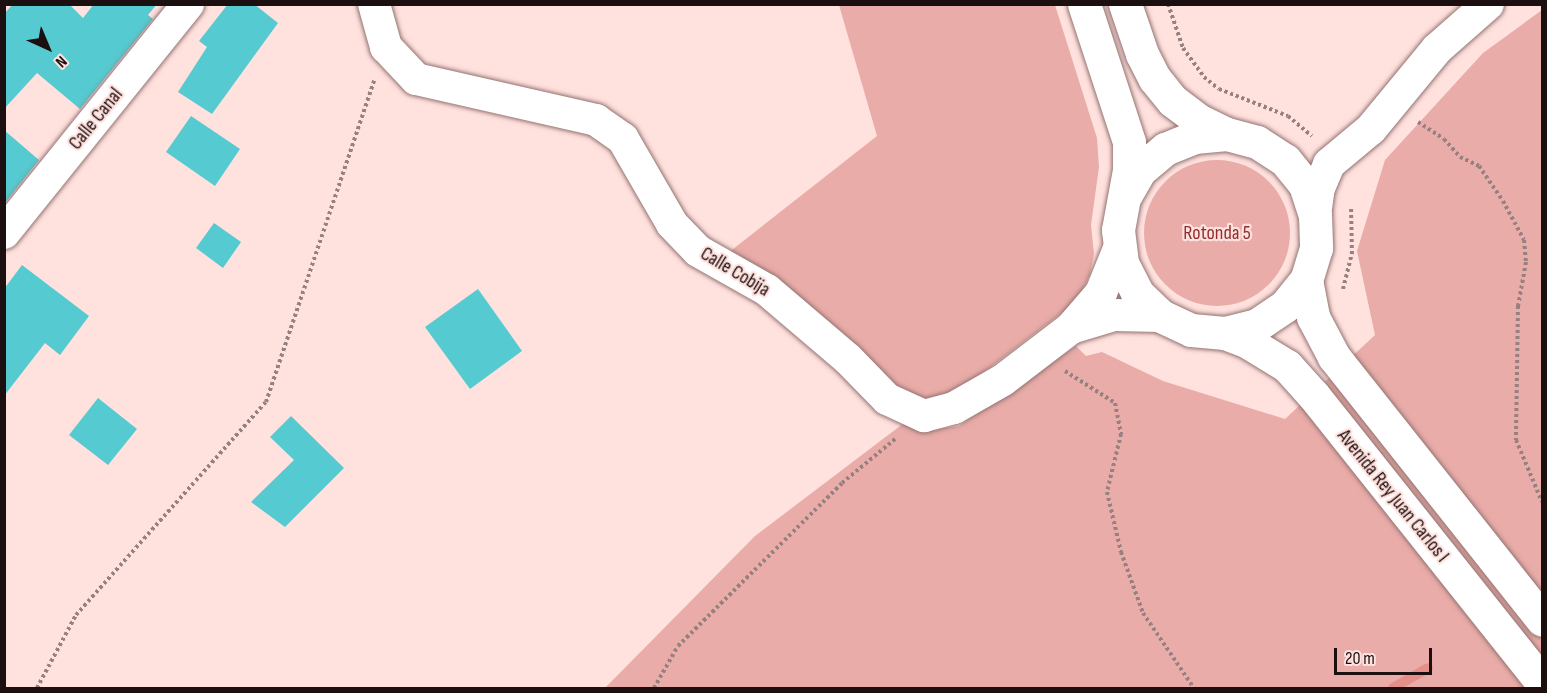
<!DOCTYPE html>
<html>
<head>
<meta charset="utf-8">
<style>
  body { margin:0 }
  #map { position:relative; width:1547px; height:693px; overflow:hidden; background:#ffe1de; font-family:"Sofia Sans Condensed",sans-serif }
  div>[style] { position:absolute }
  .green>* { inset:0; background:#e9aca8 }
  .round { border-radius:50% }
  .stream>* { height:10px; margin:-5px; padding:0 5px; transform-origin:5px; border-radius:5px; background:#e58f8b }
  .building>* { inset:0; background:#55cad0 }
  .path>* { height:4px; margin-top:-2px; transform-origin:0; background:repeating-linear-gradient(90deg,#978180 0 3px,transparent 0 6px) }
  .roads { filter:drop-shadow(0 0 2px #947371) drop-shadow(0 0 2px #947371) }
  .minor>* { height:32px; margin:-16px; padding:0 16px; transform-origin:16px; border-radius:16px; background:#fff }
  .major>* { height:33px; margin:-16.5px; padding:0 16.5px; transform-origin:16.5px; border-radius:16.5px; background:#fff }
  span { translate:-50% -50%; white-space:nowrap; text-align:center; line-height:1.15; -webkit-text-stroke:4.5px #ffe1de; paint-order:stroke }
  .street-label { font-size:20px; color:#1b0f0f }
  .park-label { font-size:20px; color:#912d30 }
  .frame { position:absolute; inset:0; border:6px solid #1b0f0f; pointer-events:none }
  .north { position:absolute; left:18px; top:18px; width:60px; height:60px; -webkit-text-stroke:4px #ffe1de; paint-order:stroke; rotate:136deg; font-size:16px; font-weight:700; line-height:24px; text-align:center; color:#1b0f0f }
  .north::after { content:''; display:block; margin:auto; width:21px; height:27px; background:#1b0f0f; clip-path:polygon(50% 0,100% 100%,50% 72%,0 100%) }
  .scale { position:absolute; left:1334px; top:648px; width:98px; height:27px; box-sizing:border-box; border:3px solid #1b0f0f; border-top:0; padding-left:8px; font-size:18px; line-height:21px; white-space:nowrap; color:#1b0f0f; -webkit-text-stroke:4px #ffe1de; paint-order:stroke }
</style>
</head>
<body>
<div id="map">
  <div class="green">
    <div style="clip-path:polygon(839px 5px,1055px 5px,1097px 138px,1099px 167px,1091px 225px,1094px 254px,1090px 274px,1082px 292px,1072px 305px,955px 394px,939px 400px,920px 400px,900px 393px,723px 257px,877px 136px)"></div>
    <div style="clip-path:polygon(1542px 10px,1542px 688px,605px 688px,755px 536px,908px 420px,927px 431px,959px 426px,1076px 346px,1086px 356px,1102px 352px,1163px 381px,1285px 419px,1375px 335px,1357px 251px,1385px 160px,1483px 53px)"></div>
    <div class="round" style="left:1144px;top:160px;width:146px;height:146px"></div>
  </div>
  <div class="stream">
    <div style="left:1393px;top:688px;width:40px;rotate:-29.7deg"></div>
  </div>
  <div class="building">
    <div style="clip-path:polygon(13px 4px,69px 4px,83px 18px,94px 4px,157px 4px,148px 15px,153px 19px,80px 109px,37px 73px,4px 109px,4px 14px)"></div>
    <div style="clip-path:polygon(228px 4px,254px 4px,278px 23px,212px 114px,178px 92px,207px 47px,199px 41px)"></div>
    <div style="clip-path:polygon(191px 116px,240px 149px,215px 186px,166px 152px)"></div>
    <div style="clip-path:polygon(4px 130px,39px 160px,4px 204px)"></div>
    <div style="clip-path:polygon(214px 223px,241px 242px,223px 268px,196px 248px)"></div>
    <div style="clip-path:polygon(22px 265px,89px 316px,60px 355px,45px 343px,4px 396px,4px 289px)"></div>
    <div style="clip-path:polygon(478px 289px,522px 351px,470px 389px,425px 327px)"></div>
    <div style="clip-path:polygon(98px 398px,137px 429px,108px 465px,69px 435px)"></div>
    <div style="clip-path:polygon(291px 416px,344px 468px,285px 527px,251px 502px,294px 460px,270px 437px)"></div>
  </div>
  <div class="path">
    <div style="left:1168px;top:4px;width:46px;rotate:71.2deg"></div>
    <div style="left:1183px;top:48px;width:36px;rotate:54deg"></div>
    <div style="left:1204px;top:77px;width:19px;rotate:39deg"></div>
    <div style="left:1219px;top:89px;width:74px;rotate:21.4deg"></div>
    <div style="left:1288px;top:116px;width:31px;rotate:40deg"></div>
    <div style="left:1418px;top:122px;width:31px;rotate:33deg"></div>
    <div style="left:1444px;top:139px;width:24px;rotate:48deg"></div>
    <div style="left:1460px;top:157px;width:21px;rotate:25deg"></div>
    <div style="left:1479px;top:166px;width:42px;rotate:55.6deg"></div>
    <div style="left:1503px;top:201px;width:44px;rotate:61.7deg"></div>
    <div style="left:1524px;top:240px;width:22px;rotate:85deg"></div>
    <div style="left:1526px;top:262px;width:45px;rotate:100.3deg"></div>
    <div style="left:1518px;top:306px;width:134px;rotate:90.9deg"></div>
    <div style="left:1516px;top:440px;width:67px;rotate:67.2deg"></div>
    <div style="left:1343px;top:289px;width:36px;rotate:-76deg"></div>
    <div style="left:1352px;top:254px;width:46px;rotate:-91.2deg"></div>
    <div style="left:1065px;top:371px;width:59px;rotate:32.6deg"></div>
    <div style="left:1115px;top:403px;width:32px;rotate:79deg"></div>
    <div style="left:1121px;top:434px;width:60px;rotate:103.6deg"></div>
    <div style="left:1107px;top:492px;width:62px;rotate:76.9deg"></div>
    <div style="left:1121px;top:552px;width:65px;rotate:70.2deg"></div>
    <div style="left:1143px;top:613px;width:91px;rotate:55.8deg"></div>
    <div style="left:37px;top:688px;width:83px;rotate:-61.9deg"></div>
    <div style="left:76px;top:615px;width:285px;rotate:-48.3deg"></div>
    <div style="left:266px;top:402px;width:339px;rotate:-71.4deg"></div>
    <div style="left:654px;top:688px;width:48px;rotate:-60.3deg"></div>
    <div style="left:678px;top:646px;width:231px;rotate:-44.8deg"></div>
    <div style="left:842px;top:483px;width:69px;rotate:-39.7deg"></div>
  </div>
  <div class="roads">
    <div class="minor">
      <div style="left:374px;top:4px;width:45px;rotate:74.4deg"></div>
      <div style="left:386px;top:47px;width:44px;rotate:46.8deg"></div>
      <div style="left:416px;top:79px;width:185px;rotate:12.8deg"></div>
      <div style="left:596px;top:120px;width:33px;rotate:35deg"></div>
      <div style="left:623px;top:139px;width:98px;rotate:60deg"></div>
      <div style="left:672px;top:224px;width:37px;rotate:46deg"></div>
      <div style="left:698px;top:251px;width:79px;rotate:29.5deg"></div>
      <div style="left:767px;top:290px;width:106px;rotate:40.4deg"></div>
      <div style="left:848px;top:359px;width:56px;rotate:45.7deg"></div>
      <div style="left:887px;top:399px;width:41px;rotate:24.7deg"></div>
      <div style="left:924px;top:416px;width:31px;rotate:-15deg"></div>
      <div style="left:954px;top:408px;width:56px;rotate:-29.7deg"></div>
      <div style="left:1003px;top:380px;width:86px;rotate:-37.4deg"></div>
      <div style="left:1071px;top:328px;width:46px;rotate:-49.4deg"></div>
      <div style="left:1101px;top:293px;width:51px;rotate:-68deg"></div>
      <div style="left:1315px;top:215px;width:27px;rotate:-82deg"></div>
      <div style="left:1319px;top:188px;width:26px;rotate:-67deg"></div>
      <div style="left:1329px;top:164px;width:55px;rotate:-39.8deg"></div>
      <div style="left:1371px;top:129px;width:104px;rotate:-50.5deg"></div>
      <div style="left:1437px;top:49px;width:68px;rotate:-41.4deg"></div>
      <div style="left:4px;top:233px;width:294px;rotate:-51.2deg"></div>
      <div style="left:1071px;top:328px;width:45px;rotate:-16.8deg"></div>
      <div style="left:1114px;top:315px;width:47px;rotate:1.2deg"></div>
    </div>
    <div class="major">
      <div style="left:1084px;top:4px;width:145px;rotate:71.9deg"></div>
      <div style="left:1129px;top:142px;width:28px;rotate:90deg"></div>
      <div style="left:1129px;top:170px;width:61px;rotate:100.4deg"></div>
      <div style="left:1118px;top:230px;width:33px;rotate:83deg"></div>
      <div style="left:1122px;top:263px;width:34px;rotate:63deg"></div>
      <div style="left:1137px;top:293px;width:33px;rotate:44deg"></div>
      <div style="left:1161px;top:316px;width:33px;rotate:25deg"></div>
      <div style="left:1191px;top:330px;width:34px;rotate:5deg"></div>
      <div style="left:1225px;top:333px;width:22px;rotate:21deg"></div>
      <div style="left:1246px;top:341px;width:48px;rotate:31.4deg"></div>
      <div style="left:1287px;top:366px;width:40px;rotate:48deg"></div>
      <div style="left:1314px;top:396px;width:367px;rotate:51.5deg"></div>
      <div style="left:1125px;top:4px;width:53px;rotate:71.2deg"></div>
      <div style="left:1142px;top:54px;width:28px;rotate:63deg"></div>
      <div style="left:1155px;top:79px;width:28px;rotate:51deg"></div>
      <div style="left:1173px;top:101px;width:31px;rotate:37deg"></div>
      <div style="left:1198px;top:120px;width:32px;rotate:26deg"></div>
      <div style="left:1227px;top:134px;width:31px;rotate:15deg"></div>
      <div style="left:1257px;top:142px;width:33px;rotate:33deg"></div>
      <div style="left:1285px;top:160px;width:32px;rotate:51deg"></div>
      <div style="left:1305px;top:185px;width:32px;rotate:72deg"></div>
      <div style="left:1315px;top:215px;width:33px;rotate:88deg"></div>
      <div style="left:1316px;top:248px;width:34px;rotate:107deg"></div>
      <div style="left:1306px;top:280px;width:33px;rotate:129deg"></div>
      <div style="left:1285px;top:306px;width:34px;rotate:146deg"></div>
      <div style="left:1257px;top:325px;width:33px;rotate:166deg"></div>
      <div style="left:1125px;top:196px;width:30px;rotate:-60deg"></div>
      <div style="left:1140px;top:170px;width:33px;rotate:-40deg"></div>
      <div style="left:1165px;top:149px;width:31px;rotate:-22deg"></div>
      <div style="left:1194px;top:137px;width:33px;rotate:-5deg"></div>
      <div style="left:1306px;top:280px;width:38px;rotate:79deg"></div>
      <div style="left:1313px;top:317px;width:45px;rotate:62.3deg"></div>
      <div style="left:1334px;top:357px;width:335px;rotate:51.6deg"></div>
    </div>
  </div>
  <div class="street-label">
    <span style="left:96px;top:119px;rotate:-51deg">Calle Canal</span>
    <span style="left:735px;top:272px;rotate:31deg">Calle Cobija</span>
    <span style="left:1393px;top:496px;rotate:51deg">Avenida Rey Juan Carlos I</span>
  </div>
  <div class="park-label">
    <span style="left:1217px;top:233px">Rotonda 5</span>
  </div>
  <div class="frame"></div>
  <div class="north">N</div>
  <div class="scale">20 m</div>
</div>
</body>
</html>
